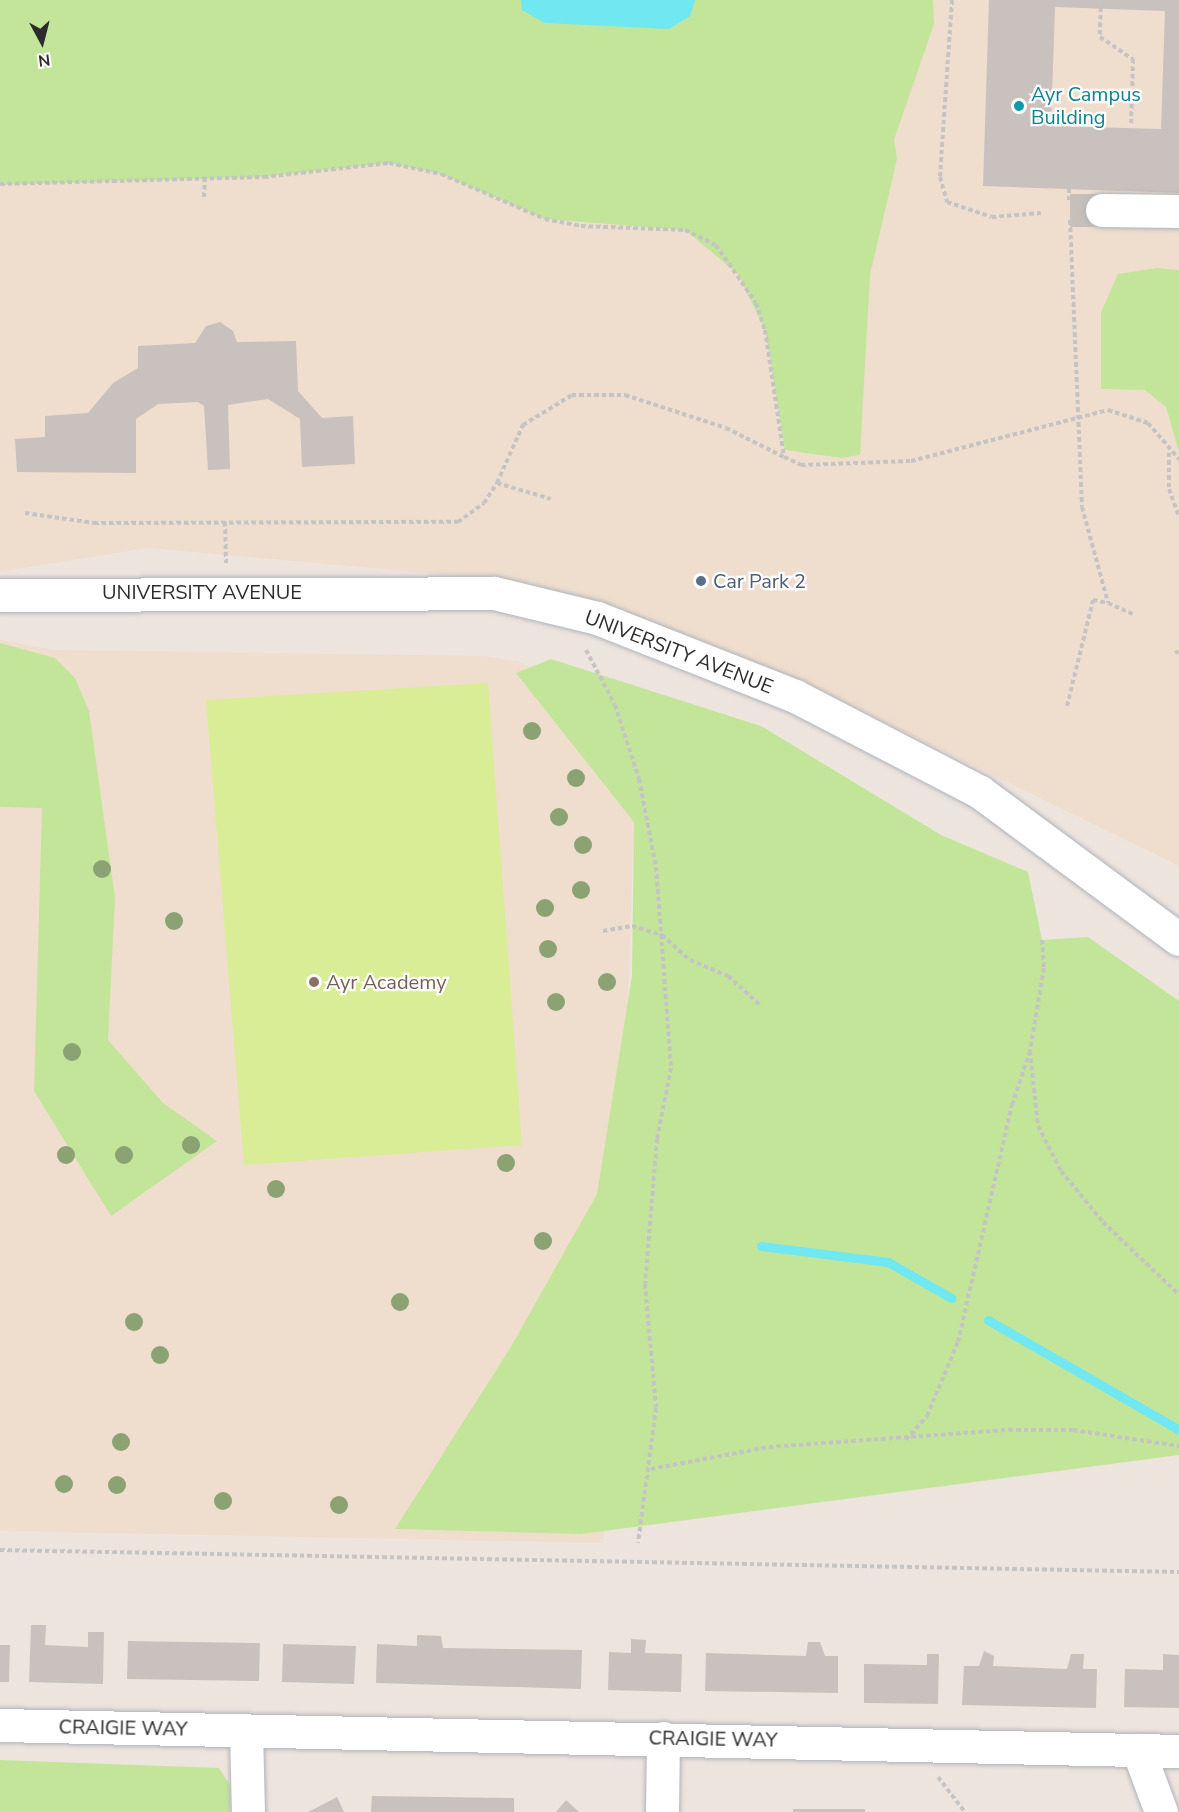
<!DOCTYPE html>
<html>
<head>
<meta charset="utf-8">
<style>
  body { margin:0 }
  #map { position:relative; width:1179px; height:1812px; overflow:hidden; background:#eee4de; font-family:"Nunito Sans",sans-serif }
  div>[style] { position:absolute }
  .education>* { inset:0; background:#efdecd }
  .green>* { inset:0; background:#c2e59a }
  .pitch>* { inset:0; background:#d8ed95 }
  .water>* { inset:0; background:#70e7f1 }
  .stream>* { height:9px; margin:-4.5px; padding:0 4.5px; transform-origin:4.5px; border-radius:4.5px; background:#70e7f1 }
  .building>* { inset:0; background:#c9c1bd }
  .minor-tunnel>* { height:33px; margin-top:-16.5px; transform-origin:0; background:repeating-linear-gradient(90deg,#c7bfba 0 33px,transparent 0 49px) }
  .path>* { height:4px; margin-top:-2px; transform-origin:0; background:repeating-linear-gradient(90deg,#c4c4c4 0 4.5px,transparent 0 7.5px) }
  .roads { filter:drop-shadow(0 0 2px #aeb4bc) drop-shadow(0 0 2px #aeb4bc) }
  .minor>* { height:33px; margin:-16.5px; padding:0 16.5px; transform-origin:16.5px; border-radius:16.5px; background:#fff }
  .trees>* { width:18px; height:18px; margin:-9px; border-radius:50%; background:#8ba272 }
  .dots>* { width:16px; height:16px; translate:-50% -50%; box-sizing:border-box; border:3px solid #fff; border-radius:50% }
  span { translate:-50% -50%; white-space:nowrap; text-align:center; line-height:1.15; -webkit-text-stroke:4.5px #fff; paint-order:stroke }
  .culture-label { font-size:20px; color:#0d838f }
  .left { translate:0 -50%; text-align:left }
  .service-label { font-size:20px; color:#4e5e75 }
  .street-label { font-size:20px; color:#2c2c2c }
  .education-label { font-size:20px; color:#785e54 }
  .north { position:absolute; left:12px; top:12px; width:60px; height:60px; -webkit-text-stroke:4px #fff; paint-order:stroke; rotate:173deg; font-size:16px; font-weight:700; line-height:24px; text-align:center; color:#2c2c2c }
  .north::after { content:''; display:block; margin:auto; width:21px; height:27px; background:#2c2c2c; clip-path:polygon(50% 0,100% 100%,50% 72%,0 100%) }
</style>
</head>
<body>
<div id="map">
  <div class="education">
    <div style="clip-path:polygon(0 0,1179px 0,1179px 866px,835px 698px,529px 582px,147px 548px,0 572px)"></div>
    <div style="clip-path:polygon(0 640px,55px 650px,483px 656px,517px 661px,545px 676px,634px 822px,612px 1453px,603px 1543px,0 1531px)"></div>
  </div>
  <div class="green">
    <div style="clip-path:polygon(0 0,933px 0,934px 24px,894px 140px,897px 159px,870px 275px,860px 455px,841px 458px,785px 450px,765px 330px,738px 274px,685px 230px,545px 219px,441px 174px,389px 163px,264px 177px,0 185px)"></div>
    <div style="clip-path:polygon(1157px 268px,1179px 270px,1179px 452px,1166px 407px,1145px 390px,1101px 389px,1101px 312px,1118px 274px)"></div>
    <div style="clip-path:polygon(0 643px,55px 658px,75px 678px,89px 711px,115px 898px,108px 1040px,163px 1103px,217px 1141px,111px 1216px,34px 1091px,42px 808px,0 807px)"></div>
    <div style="clip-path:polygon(551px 659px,761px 726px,941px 835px,1028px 872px,1042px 940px,1088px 937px,1179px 1001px,1179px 1455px,581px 1534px,395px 1529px,509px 1350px,597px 1194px,632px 976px,634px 822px,516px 673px)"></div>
    <div style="clip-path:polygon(0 1760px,219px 1768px,230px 1785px,230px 1812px,0 1812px)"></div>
  </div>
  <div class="pitch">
    <div style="clip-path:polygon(488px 683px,522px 1145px,244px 1165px,206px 700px)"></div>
  </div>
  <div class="water">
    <div style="clip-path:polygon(521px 0,695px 0,690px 16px,669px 29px,545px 23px,522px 10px)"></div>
  </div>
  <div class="stream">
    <div style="left:761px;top:1246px;width:128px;rotate:7.2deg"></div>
    <div style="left:888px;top:1262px;width:73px;rotate:29.7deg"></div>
    <div style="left:988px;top:1320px;width:220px;rotate:29.9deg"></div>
  </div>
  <div class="building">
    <div style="clip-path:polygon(evenodd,989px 0,1179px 0,1179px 193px,983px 186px,989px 0,1055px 7px,1165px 11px,1161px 129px,1051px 126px,1055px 7px)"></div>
    <div style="clip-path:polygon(220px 322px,233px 331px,237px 342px,296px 341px,298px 391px,322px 418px,353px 416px,355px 464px,302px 467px,300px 419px,268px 399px,228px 405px,230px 469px,208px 470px,204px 406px,198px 402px,158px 404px,136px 419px,136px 473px,17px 472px,15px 439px,45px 437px,45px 416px,88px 413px,113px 383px,138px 368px,138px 346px,195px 343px,206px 326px)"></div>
    <div style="clip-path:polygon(31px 1625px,46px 1625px,45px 1645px,88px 1647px,88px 1632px,104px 1632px,103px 1684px,29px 1682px)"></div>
    <div style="clip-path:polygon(417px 1635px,441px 1636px,443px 1648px,582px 1650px,581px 1689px,376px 1683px,377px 1644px,417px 1646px)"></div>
    <div style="clip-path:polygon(631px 1639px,646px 1640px,645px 1653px,682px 1654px,681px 1692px,608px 1690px,609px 1652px,631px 1653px)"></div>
    <div style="clip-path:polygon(128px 1641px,260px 1643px,259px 1681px,127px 1679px)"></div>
    <div style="clip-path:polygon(808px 1642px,820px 1642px,825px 1656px,838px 1656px,838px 1693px,705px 1691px,706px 1653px,806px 1656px)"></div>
    <div style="clip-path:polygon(283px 1644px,356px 1646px,354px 1684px,282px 1682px)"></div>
    <div style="clip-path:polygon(0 1645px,10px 1645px,9px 1682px,0 1682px)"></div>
    <div style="clip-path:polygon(984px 1651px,994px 1656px,993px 1666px,1067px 1669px,1071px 1654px,1084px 1654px,1083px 1669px,1097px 1669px,1096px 1708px,962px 1705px,964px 1666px,979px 1666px)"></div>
    <div style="clip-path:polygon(927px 1654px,939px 1654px,938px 1704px,864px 1703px,864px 1664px,927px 1665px)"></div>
    <div style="clip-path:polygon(1163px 1654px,1179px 1655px,1179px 1708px,1124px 1707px,1125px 1669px,1163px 1670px)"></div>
    <div style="clip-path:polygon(372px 1796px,514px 1798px,514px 1812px,371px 1812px)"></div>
    <div style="clip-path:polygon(337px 1797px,344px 1812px,308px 1812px,314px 1809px)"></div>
    <div style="clip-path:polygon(566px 1800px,579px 1812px,556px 1812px)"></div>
    <div style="clip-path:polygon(793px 1809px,865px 1809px,865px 1812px,793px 1812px)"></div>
  </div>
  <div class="minor-tunnel">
    <div style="left:1070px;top:210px;width:32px"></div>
  </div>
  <div class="path">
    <div style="left:952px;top:0;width:177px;rotate:93.9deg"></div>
    <div style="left:940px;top:177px;width:26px;rotate:74deg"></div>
    <div style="left:947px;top:202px;width:47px;rotate:18.4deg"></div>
    <div style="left:992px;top:217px;width:49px;rotate:-4.7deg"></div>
    <div style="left:1101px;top:0;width:37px;rotate:92deg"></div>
    <div style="left:1100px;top:37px;width:40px;rotate:34deg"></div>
    <div style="left:1133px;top:59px;width:66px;rotate:91.7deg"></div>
    <div style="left:0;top:184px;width:264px;rotate:-1.5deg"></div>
    <div style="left:264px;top:177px;width:126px;rotate:-6.4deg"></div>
    <div style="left:389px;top:163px;width:53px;rotate:11.9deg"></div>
    <div style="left:441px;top:174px;width:113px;rotate:23.4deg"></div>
    <div style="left:545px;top:219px;width:37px;rotate:11deg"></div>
    <div style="left:581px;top:226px;width:104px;rotate:2.2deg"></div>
    <div style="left:685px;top:230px;width:34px;rotate:26deg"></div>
    <div style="left:716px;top:245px;width:70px;rotate:55.4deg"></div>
    <div style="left:756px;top:303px;width:28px;rotate:72deg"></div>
    <div style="left:765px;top:330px;width:128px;rotate:81.5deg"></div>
    <div style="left:784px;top:457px;width:19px;rotate:25deg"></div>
    <div style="left:801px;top:465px;width:110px;rotate:-2.1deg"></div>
    <div style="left:911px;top:461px;width:203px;rotate:-14.5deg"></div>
    <div style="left:1108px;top:410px;width:42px;rotate:18deg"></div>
    <div style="left:1148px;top:423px;width:48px;rotate:49.3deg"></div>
    <div style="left:1069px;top:189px;width:11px;rotate:90deg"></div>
    <div style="left:204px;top:197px;width:21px;rotate:-87deg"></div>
    <div style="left:1070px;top:220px;width:287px;rotate:87.6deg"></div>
    <div style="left:1082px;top:507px;width:99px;rotate:74.8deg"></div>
    <div style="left:1108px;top:603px;width:27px;rotate:24deg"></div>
    <div style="left:1169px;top:453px;width:36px;rotate:90deg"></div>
    <div style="left:1169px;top:489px;width:29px;rotate:70deg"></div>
    <div style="left:497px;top:483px;width:56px;rotate:16.5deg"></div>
    <div style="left:25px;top:513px;width:70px;rotate:8.2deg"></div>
    <div style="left:94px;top:523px;width:364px;rotate:-0.2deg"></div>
    <div style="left:458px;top:522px;width:32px;rotate:-36deg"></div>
    <div style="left:484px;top:503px;width:24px;rotate:-57deg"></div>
    <div style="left:497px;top:483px;width:64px;rotate:-65.9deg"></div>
    <div style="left:523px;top:425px;width:57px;rotate:-31.5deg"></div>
    <div style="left:572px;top:395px;width:53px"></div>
    <div style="left:625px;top:395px;width:106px;rotate:18.1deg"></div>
    <div style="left:726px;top:428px;width:65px;rotate:26.6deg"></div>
    <div style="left:225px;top:522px;width:41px;rotate:88.6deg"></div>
    <div style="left:586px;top:650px;width:62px;rotate:62.2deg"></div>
    <div style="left:615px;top:705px;width:78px;rotate:72deg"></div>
    <div style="left:639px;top:779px;width:90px;rotate:79.1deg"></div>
    <div style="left:656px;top:867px;width:202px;rotate:85.7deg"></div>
    <div style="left:671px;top:1068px;width:72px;rotate:101.2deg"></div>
    <div style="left:657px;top:1139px;width:145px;rotate:94.7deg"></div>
    <div style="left:645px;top:1284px;width:124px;rotate:84.9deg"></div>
    <div style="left:656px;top:1408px;width:136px;rotate:97.6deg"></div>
    <div style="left:1175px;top:653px;width:4px;rotate:-27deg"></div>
    <div style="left:1067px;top:706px;width:109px;rotate:-76.2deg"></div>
    <div style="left:1093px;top:600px;width:15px;rotate:11deg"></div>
    <div style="left:603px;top:931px;width:29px;rotate:-10deg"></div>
    <div style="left:632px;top:926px;width:31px;rotate:17deg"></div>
    <div style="left:662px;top:935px;width:38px;rotate:42deg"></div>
    <div style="left:690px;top:960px;width:41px;rotate:22.8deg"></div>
    <div style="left:728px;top:976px;width:45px;rotate:42.3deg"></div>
    <div style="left:1042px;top:940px;width:28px;rotate:86deg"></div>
    <div style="left:1044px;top:968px;width:84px;rotate:99.6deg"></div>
    <div style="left:1030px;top:1051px;width:75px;rotate:83.9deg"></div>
    <div style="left:1038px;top:1126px;width:51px;rotate:62.9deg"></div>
    <div style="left:1061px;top:1171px;width:66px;rotate:50.5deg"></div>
    <div style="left:1103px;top:1222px;width:105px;rotate:43.8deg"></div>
    <div style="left:906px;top:1440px;width:32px;rotate:-49deg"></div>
    <div style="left:927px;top:1416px;width:80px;rotate:-67.3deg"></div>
    <div style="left:958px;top:1342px;width:243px;rotate:-77.2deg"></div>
    <div style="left:1012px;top:1105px;width:57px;rotate:-71.6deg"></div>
    <div style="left:651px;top:1469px;width:120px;rotate:-10.6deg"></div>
    <div style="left:769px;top:1447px;width:241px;rotate:-4.1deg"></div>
    <div style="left:1009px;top:1430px;width:64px"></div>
    <div style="left:1073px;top:1430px;width:107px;rotate:8.6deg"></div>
    <div style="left:0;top:1550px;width:1179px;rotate:1.07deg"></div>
    <div style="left:938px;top:1777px;width:44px;rotate:52.4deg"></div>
  </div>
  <div class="roads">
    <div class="minor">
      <div style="left:1102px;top:210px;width:77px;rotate:0.7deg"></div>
      <div style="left:0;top:595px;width:494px;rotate:-0.2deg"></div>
      <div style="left:494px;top:593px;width:106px;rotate:13.6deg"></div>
      <div style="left:597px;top:618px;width:213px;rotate:21.5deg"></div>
      <div style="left:795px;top:696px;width:208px;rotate:27.4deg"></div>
      <div style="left:980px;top:792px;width:247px;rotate:36.5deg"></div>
      <div style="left:0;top:1725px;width:1179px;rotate:1.26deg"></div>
      <div style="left:246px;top:1731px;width:81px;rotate:88.6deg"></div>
      <div style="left:1138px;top:1750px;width:66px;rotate:69.6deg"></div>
      <div style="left:662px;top:1812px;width:74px;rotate:-89.2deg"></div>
    </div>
  </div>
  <div class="trees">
    <div style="left:532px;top:731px"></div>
    <div style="left:576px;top:778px"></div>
    <div style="left:559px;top:817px"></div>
    <div style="left:583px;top:845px"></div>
    <div style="left:102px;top:869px"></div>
    <div style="left:581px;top:890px"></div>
    <div style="left:545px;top:908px"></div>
    <div style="left:174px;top:921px"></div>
    <div style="left:548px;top:949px"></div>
    <div style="left:607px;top:982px"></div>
    <div style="left:556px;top:1002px"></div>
    <div style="left:72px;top:1052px"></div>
    <div style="left:191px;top:1145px"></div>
    <div style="left:66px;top:1155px"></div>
    <div style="left:124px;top:1155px"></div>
    <div style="left:506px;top:1163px"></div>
    <div style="left:276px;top:1189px"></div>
    <div style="left:543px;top:1241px"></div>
    <div style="left:400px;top:1302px"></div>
    <div style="left:134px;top:1322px"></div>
    <div style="left:160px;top:1355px"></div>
    <div style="left:121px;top:1442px"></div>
    <div style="left:64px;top:1484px"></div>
    <div style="left:117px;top:1485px"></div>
    <div style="left:223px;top:1501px"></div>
    <div style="left:339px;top:1505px"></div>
  </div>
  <div class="dots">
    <div style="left:1019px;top:106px;background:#0f9aa8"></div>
    <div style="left:701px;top:581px;background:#5c6f8a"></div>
    <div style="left:314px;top:982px;background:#8d6e63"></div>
  </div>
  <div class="culture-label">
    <span class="left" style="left:1031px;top:106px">Ayr Campus<br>Building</span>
  </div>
  <div class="service-label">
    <span class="left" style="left:713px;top:581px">Car Park 2</span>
  </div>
  <div class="street-label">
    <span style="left:202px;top:592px">UNIVERSITY AVENUE</span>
    <span style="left:679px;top:652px;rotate:21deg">UNIVERSITY AVENUE</span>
    <span style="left:123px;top:1728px;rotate:1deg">CRAIGIE WAY</span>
    <span style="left:713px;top:1739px;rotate:1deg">CRAIGIE WAY</span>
  </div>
  <div class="education-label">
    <span class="left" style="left:326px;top:982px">Ayr Academy</span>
  </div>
  <div class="north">N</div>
</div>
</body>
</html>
